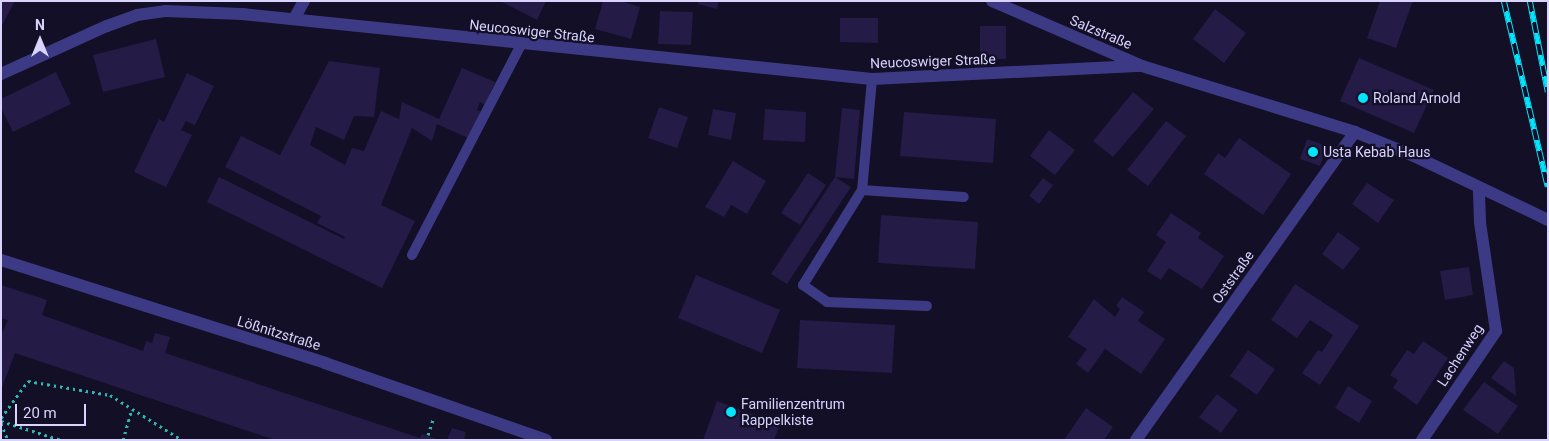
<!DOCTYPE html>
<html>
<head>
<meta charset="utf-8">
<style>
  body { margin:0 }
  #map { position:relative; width:1549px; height:441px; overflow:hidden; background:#130f26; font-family:Roboto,sans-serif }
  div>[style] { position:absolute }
  .building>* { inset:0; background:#241b47 }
  .path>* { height:3px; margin-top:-1.5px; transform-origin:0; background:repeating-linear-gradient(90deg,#2fb8b0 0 2.5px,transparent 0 6.5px) }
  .service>* { height:10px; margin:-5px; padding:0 5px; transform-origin:5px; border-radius:5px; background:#3d3a85 }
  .minor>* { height:12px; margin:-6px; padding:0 6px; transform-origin:6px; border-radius:6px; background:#3d3a85 }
  .rail>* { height:5.5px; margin-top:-2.75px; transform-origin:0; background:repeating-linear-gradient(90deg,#130f26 0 11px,#00e5ff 0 22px); box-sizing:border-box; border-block:1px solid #00e5ff }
  .dots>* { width:14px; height:14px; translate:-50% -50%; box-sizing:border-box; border:2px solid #130f26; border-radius:50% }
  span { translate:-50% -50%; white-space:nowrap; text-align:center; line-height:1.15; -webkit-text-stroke:4.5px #130f26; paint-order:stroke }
  .street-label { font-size:14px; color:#d9d4ff }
  .poi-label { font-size:14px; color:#d9d4ff }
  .left { translate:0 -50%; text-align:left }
  .frame { position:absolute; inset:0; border:2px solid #d9d4ff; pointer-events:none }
  .north { position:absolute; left:15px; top:15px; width:50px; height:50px; -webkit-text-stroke:4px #130f26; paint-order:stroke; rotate:0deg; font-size:14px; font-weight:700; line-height:20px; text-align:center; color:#d9d4ff }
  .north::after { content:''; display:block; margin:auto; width:18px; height:22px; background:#d9d4ff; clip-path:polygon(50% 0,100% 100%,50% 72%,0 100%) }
  .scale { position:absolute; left:15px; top:404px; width:71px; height:22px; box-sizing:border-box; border:2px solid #d9d4ff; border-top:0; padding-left:6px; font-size:15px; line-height:18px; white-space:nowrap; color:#d9d4ff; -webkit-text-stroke:4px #130f26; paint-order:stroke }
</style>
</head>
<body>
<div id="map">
  <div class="building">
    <div style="clip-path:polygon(1px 1px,15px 1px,1px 27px)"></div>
    <div style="clip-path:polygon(500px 1px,546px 1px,537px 20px)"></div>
    <div style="clip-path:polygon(603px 1px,621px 1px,640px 7px,631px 39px,595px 29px)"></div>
    <div style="clip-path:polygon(698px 1px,719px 1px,717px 9px,698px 4px)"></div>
    <div style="clip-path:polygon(1380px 1px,1419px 1px,1412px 3px,1396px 48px,1367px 38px)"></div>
    <div style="clip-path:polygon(1215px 9px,1246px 33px,1224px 63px,1193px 39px)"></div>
    <div style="clip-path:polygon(660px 11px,693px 12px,691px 45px,658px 44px)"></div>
    <div style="clip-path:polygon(840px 18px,878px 18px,878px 43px,840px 42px)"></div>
    <div style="clip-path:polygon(980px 26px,1006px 26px,1006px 59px,980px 59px)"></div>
    <div style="clip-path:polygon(156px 39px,165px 77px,103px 92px,93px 55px)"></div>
    <div style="clip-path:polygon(1359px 58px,1434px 90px,1414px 133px,1340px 101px)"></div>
    <div style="clip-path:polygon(329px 61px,380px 68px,374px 117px,354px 116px,344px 140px,316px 127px,310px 145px,345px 165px,352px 148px,364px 151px,381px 111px,399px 119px,402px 102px,439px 119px,462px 68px,495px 82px,485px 105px,480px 102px,477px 110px,482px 112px,470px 139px,437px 124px,432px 141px,412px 128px,381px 205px,415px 221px,382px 288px,207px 202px,219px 177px,344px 239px,345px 237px,317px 223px,321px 216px,225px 167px,241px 136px,280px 155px)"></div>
    <div style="clip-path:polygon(56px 72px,71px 104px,13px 132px,1px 108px,1px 99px)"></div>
    <div style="clip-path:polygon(187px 73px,214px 86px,195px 125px,186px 121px,181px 130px,192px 135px,166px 187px,134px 172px,159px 119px,164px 122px)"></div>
    <div style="clip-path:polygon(1133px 92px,1154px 109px,1113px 157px,1093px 141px)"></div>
    <div style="clip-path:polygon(659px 107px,688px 117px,677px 148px,648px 138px)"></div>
    <div style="clip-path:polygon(842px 108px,860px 110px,854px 179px,835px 177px)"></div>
    <div style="clip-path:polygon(713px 109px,736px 113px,731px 140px,708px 135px)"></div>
    <div style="clip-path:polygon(765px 109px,806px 112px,805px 142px,763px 140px)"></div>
    <div style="clip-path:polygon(904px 112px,996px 119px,993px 163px,900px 156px)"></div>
    <div style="clip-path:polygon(1166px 121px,1186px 136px,1148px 186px,1127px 170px)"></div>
    <div style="clip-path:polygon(1049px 130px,1075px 150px,1055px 175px,1030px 156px)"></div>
    <div style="clip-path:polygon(1239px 138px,1291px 174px,1263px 215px,1204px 174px,1218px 153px,1225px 158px)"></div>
    <div style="clip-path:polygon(1307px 139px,1327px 146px,1320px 166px,1300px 159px)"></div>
    <div style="clip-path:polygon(733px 161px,766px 181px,747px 214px,731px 205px,724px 217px,705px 207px)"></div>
    <div style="clip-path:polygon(808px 173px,826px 185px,800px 225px,781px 213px)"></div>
    <div style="clip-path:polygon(835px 177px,851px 187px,787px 284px,771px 274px)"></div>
    <div style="clip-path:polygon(1043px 178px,1053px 185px,1039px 204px,1029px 196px)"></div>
    <div style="clip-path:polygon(1367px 183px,1394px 200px,1378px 223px,1352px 204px)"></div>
    <div style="clip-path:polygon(1171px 213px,1201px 233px,1198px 238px,1224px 256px,1202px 289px,1169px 268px,1161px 280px,1147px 271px,1166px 242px,1156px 235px)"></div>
    <div style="clip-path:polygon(881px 215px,978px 222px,975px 269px,878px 263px)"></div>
    <div style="clip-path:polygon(1338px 232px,1360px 248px,1343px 270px,1322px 254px)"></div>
    <div style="clip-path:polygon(1469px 267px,1473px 295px,1445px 300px,1440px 271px)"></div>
    <div style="clip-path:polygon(696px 275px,780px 310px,762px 353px,678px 318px)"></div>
    <div style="clip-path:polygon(1295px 284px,1359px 326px,1320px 385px,1302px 373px,1318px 350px,1322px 352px,1333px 335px,1310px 320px,1297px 338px,1271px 320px)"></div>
    <div style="clip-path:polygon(1px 285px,47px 300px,42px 315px,143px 351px,146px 341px,152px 343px,155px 333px,170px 337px,165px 353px,420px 438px,422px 434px,439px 440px,275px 440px,15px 353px,1px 390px,1px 335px,8px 320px,1px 318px)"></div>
    <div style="clip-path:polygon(1122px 297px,1144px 312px,1138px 321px,1165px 339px,1141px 374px,1105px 349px,1088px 373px,1076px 364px,1087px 349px,1068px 337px,1094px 299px,1115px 317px,1120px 309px,1116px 306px)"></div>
    <div style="clip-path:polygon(800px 320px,895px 325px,892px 373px,797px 368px)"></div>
    <div style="clip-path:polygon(1423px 341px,1448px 358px,1417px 405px,1393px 388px,1398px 380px,1390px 375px,1407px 350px,1414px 354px)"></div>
    <div style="clip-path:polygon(1248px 350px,1275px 369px,1257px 395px,1230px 376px)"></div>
    <div style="clip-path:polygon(1504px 361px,1514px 368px,1516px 396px,1491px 378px)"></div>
    <div style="clip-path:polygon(1484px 382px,1518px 406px,1498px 434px,1463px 410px)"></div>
    <div style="clip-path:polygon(1348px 386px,1372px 401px,1359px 423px,1335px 408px)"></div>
    <div style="clip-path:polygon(1217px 394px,1238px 410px,1221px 433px,1199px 417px)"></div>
    <div style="clip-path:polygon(717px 401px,780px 424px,774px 440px,703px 440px)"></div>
    <div style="clip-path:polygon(1086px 408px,1113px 427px,1104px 440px,1064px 440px)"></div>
    <div style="clip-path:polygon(452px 428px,466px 432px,464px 440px,447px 440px)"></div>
  </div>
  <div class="path">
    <div style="left:1px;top:418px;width:46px;rotate:-53.9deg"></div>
    <div style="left:28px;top:381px;width:83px;rotate:9.7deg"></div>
    <div style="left:110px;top:395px;width:85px;rotate:32deg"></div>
    <div style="left:1px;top:421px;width:63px;rotate:17.6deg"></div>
    <div style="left:1px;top:423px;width:18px;rotate:68deg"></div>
    <div style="left:428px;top:435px;width:16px;rotate:-72deg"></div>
    <div style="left:123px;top:440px;width:32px;rotate:-74deg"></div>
  </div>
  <div class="service">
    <div style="left:872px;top:79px;width:111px;rotate:95.1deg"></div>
    <div style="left:862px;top:190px;width:112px;rotate:121.8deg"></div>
    <div style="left:803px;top:285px;width:29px;rotate:35deg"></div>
    <div style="left:827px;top:302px;width:100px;rotate:2.3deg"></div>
    <div style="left:862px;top:190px;width:102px;rotate:3.9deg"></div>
    <div style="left:412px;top:255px;width:237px;rotate:-62.6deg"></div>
  </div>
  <div class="minor">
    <div style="left:992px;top:1px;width:161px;rotate:23.4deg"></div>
    <div style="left:294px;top:19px;width:21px;rotate:-61deg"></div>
    <div style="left:1px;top:74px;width:116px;rotate:-24.4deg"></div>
    <div style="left:107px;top:26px;width:32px;rotate:-20deg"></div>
    <div style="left:137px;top:15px;width:28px;rotate:-8deg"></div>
    <div style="left:165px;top:11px;width:77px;rotate:2.2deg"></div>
    <div style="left:242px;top:14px;width:633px;rotate:5.89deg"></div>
    <div style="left:872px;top:79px;width:270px;rotate:-2.8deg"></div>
    <div style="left:1142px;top:66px;width:223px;rotate:17.2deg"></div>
    <div style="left:1355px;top:132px;width:64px;rotate:22.1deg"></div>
    <div style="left:1414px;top:156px;width:148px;rotate:25.5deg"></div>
    <div style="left:1px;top:260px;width:340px;rotate:17.6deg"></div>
    <div style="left:325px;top:363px;width:234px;rotate:19.2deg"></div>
    <div style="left:1136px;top:440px;width:378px;rotate:-54.6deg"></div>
    <div style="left:1422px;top:440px;width:132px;rotate:-55.8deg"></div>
    <div style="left:1496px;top:331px;width:110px;rotate:-98.4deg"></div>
    <div style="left:1480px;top:222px;width:34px;rotate:-92deg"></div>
  </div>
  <div class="rail">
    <div style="left:1504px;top:1px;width:191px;rotate:76.7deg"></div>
    <div style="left:1530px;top:1px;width:93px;rotate:78.8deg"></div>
  </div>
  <div class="dots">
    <div style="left:1363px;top:98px;background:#00e5ff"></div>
    <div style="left:1313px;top:152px;background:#00e5ff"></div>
    <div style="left:731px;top:412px;background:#00e5ff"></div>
  </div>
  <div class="street-label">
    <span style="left:532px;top:31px;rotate:6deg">Neucoswiger Straße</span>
    <span style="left:1101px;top:32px;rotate:23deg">Salzstraße</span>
    <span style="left:933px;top:61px;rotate:-2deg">Neucoswiger Straße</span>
    <span style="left:1233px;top:277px;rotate:-55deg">Oststraße</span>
    <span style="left:279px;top:333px;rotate:17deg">Lößnitzstraße</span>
    <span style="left:1460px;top:355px;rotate:-57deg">Lachenweg</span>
  </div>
  <div class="poi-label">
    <span class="left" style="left:1373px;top:98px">Roland Arnold</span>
    <span class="left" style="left:1323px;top:152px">Usta Kebab Haus</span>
    <span class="left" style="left:741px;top:412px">Familienzentrum<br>Rappelkiste</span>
  </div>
  <div class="frame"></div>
  <div class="north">N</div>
  <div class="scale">20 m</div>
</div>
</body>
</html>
